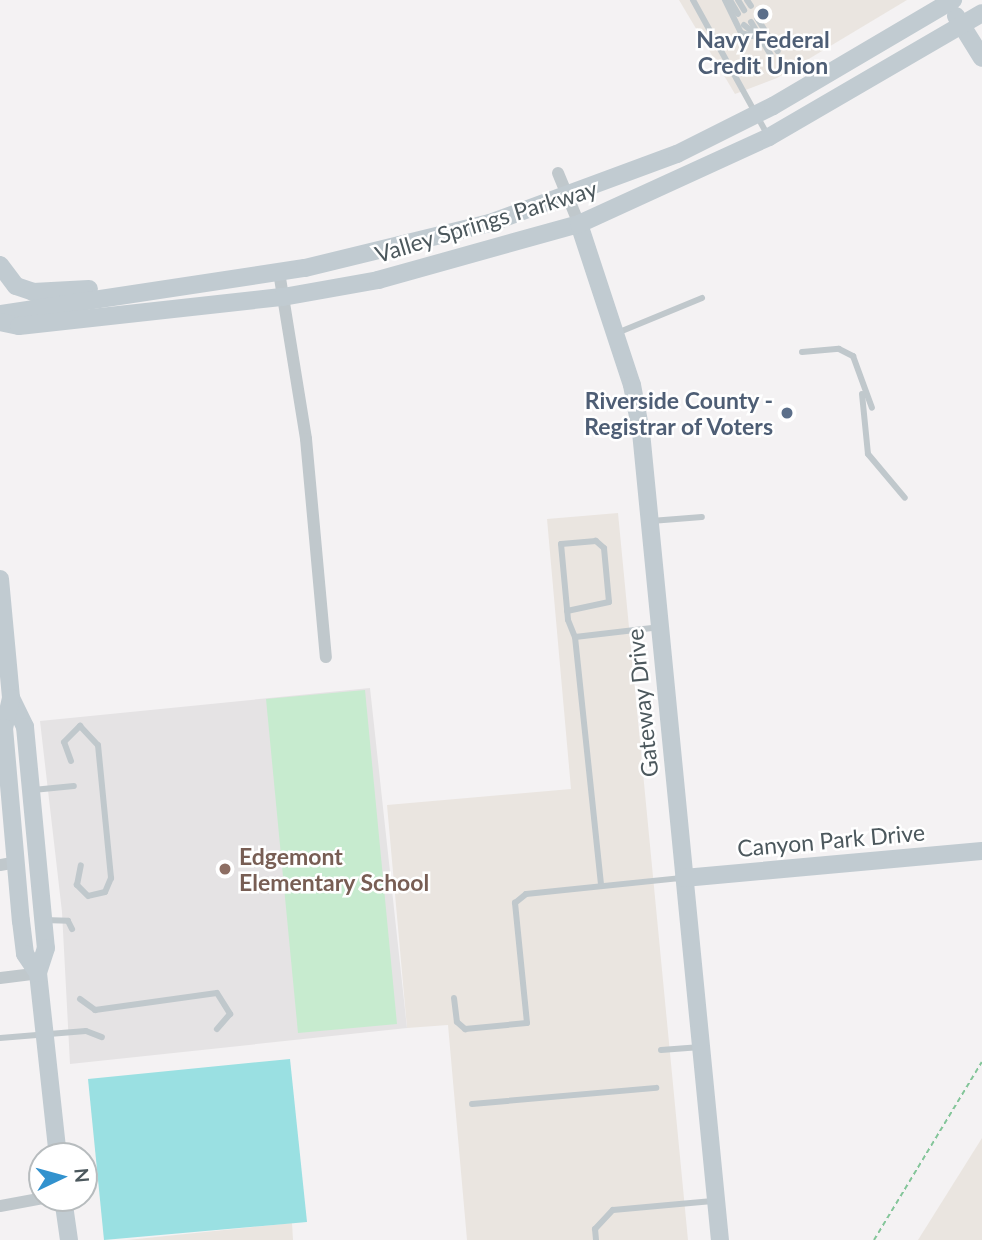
<!DOCTYPE html>
<html>
<head>
<meta charset="utf-8">
<style>
  body { margin:0 }
  #map { position:relative; width:982px; height:1240px; overflow:hidden; background:#f4f2f3; font-family:Lato,sans-serif }
  div>[style] { position:absolute }
  .commercial>* { inset:0; background:#eae5e0 }
  .education>* { inset:0; background:#e5e3e4 }
  .green>* { inset:0; background:#c7ebcf }
  .water>* { inset:0; background:#9ae0e2 }
  .path>* { height:2px; margin-top:-1px; transform-origin:0; background:repeating-linear-gradient(90deg,#83c599 0 5px,transparent 0 8.5px) }
  .lane>* { height:6px; margin:-3px; padding:0 3px; transform-origin:3px; border-radius:3px; background:#c0c8cc }
  .street>* { height:12px; margin:-6px; padding:0 6px; transform-origin:6px; border-radius:6px; background:#c0c8cc }
  .secondary>* { height:18px; margin:-9px; padding:0 9px; transform-origin:9px; border-radius:9px; background:#c1cbd1 }
  .dots>* { width:19px; height:19px; translate:-50% -50%; box-sizing:border-box; border:4px solid #fff; border-radius:50% }
  span { translate:-50% -50%; white-space:nowrap; text-align:center; line-height:1.15; -webkit-text-stroke:5px #fff; paint-order:stroke }
  .service-label { font-size:23px; color:#4e5e75; font-weight:700 }
  .right { translate:-100% -50%; text-align:right }
  .street-label { font-size:23px; color:#4c585d }
  .education-label { font-size:23px; color:#785e54; font-weight:700 }
  .left { translate:0 -50%; text-align:left }
  .north { position:absolute; left:28px; top:1142px; width:70px; height:70px; box-sizing:border-box; background:#fff; border:2px solid #b7bcbe; border-radius:50%; rotate:85deg; font-size:19px; font-weight:700; line-height:28px; text-align:center; color:#4c585d }
  .north::after { content:''; display:block; margin:auto; width:24px; height:32px; background:#3292ce; clip-path:polygon(50% 0,100% 100%,50% 72%,0 100%) }
</style>
</head>
<body>
<div id="map">
  <div class="commercial">
    <div style="clip-path:polygon(679px 0,907px 0,777px 78px,735px 94px)"></div>
    <div style="clip-path:polygon(618px 513px,688px 1240px,467px 1240px,448px 1025px,407px 1028px,387px 805px,571px 789px,547px 519px)"></div>
    <div style="clip-path:polygon(982px 1138px,982px 1240px,918px 1240px)"></div>
    <div style="clip-path:polygon(292px 1223px,293px 1240px,127px 1240px)"></div>
  </div>
  <div class="education">
    <div style="clip-path:polygon(370px 688px,407px 1028px,70px 1064px,62px 912px,40px 721px)"></div>
  </div>
  <div class="green">
    <div style="clip-path:polygon(365px 690px,397px 1024px,298px 1033px,266px 699px)"></div>
  </div>
  <div class="water">
    <div style="clip-path:polygon(290px 1059px,307px 1222px,104px 1240px,88px 1079px)"></div>
  </div>
  <div class="path">
    <div style="left:874px;top:1240px;width:208px;rotate:-58.8deg"></div>
  </div>
  <div class="lane">
    <div style="left:693px;top:0;width:155px;rotate:61.1deg"></div>
    <div style="left:725px;top:0;width:37px;rotate:64deg"></div>
    <div style="left:741px;top:33px;width:21px;rotate:14deg"></div>
    <div style="left:730px;top:0;width:16px;rotate:60deg"></div>
    <div style="left:738px;top:0;width:12px;rotate:59deg"></div>
    <div style="left:747px;top:0;width:7px;rotate:56deg"></div>
    <div style="left:757px;top:18px;width:39px;rotate:58deg"></div>
    <div style="left:751px;top:22px;width:39px;rotate:59deg"></div>
    <div style="left:744px;top:25px;width:16px;rotate:38deg"></div>
    <div style="left:617px;top:333px;width:92px;rotate:-22.4deg"></div>
    <div style="left:802px;top:352px;width:37px;rotate:-5deg"></div>
    <div style="left:839px;top:349px;width:16px;rotate:27deg"></div>
    <div style="left:853px;top:356px;width:55px;rotate:69.9deg"></div>
    <div style="left:862px;top:394px;width:60px;rotate:84.3deg"></div>
    <div style="left:868px;top:454px;width:57px;rotate:49.9deg"></div>
    <div style="left:651px;top:521px;width:51px;rotate:-4.5deg"></div>
    <div style="left:567px;top:611px;width:43px;rotate:-12.1deg"></div>
    <div style="left:609px;top:602px;width:54px;rotate:-95.3deg"></div>
    <div style="left:604px;top:548px;width:11px;rotate:-139deg"></div>
    <div style="left:596px;top:541px;width:35px;rotate:175deg"></div>
    <div style="left:561px;top:544px;width:76px;rotate:84.7deg"></div>
    <div style="left:568px;top:620px;width:18px;rotate:68deg"></div>
    <div style="left:575px;top:637px;width:250px;rotate:84deg"></div>
    <div style="left:575px;top:637px;width:86px;rotate:-6.7deg"></div>
    <div style="left:71px;top:761px;width:20px;rotate:-110deg"></div>
    <div style="left:64px;top:742px;width:23px;rotate:-45deg"></div>
    <div style="left:80px;top:726px;width:26px;rotate:47deg"></div>
    <div style="left:98px;top:745px;width:134px;rotate:84.4deg"></div>
    <div style="left:111px;top:878px;width:15px;rotate:113deg"></div>
    <div style="left:105px;top:892px;width:17px;rotate:167deg"></div>
    <div style="left:88px;top:896px;width:16px;rotate:-135deg"></div>
    <div style="left:77px;top:885px;width:20px;rotate:-79deg"></div>
    <div style="left:33px;top:790px;width:41px;rotate:-5.6deg"></div>
    <div style="left:44px;top:920px;width:24px;rotate:2deg"></div>
    <div style="left:68px;top:921px;width:9px;rotate:63deg"></div>
    <div style="left:454px;top:998px;width:24px;rotate:83deg"></div>
    <div style="left:457px;top:1022px;width:11px;rotate:41deg"></div>
    <div style="left:465px;top:1029px;width:62px;rotate:-5.5deg"></div>
    <div style="left:527px;top:1023px;width:121px;rotate:-95.7deg"></div>
    <div style="left:515px;top:903px;width:14px;rotate:-39deg"></div>
    <div style="left:526px;top:894px;width:157px;rotate:-5.9deg"></div>
    <div style="left:80px;top:999px;width:19px;rotate:36deg"></div>
    <div style="left:95px;top:1010px;width:123px;rotate:-7.9deg"></div>
    <div style="left:217px;top:993px;width:25px;rotate:58deg"></div>
    <div style="left:230px;top:1014px;width:20px;rotate:131deg"></div>
    <div style="left:0;top:1038px;width:86px;rotate:-4.7deg"></div>
    <div style="left:86px;top:1031px;width:17px;rotate:21deg"></div>
    <div style="left:661px;top:1050px;width:40px;rotate:-4.3deg"></div>
    <div style="left:472px;top:1104px;width:185px;rotate:-5deg"></div>
    <div style="left:596px;top:1240px;width:11px;rotate:-95deg"></div>
    <div style="left:595px;top:1229px;width:26px;rotate:-47deg"></div>
    <div style="left:613px;top:1210px;width:100px;rotate:-5.1deg"></div>
  </div>
  <div class="street">
    <div style="left:558px;top:173px;width:55px;rotate:67.6deg"></div>
    <div style="left:279px;top:272px;width:169px;rotate:80.8deg"></div>
    <div style="left:306px;top:439px;width:219px;rotate:84.8deg"></div>
    <div style="left:0;top:865px;width:17px;rotate:-10deg"></div>
    <div style="left:0;top:978px;width:38px;rotate:-7deg"></div>
    <div style="left:0;top:1206px;width:45px;rotate:-10.3deg"></div>
  </div>
  <div class="secondary">
    <div style="left:956px;top:16px;width:49px;rotate:58.2deg"></div>
    <div style="left:579px;top:224px;width:169px;rotate:71.8deg"></div>
    <div style="left:632px;top:385px;width:48px;rotate:79.2deg"></div>
    <div style="left:641px;top:432px;width:812px;rotate:84.42deg"></div>
    <div style="left:0;top:265px;width:26px;rotate:53deg"></div>
    <div style="left:16px;top:286px;width:18px;rotate:19deg"></div>
    <div style="left:33px;top:292px;width:56px;rotate:-3.1deg"></div>
    <div style="left:0;top:314px;width:308px;rotate:-8.6deg"></div>
    <div style="left:305px;top:268px;width:190px;rotate:-13.7deg"></div>
    <div style="left:490px;top:223px;width:199px;rotate:-20.3deg"></div>
    <div style="left:677px;top:154px;width:107px;rotate:-26.6deg"></div>
    <div style="left:773px;top:106px;width:209px;rotate:-30.5deg"></div>
    <div style="left:0;top:322px;width:19px;rotate:12deg"></div>
    <div style="left:19px;top:326px;width:266px;rotate:-6.3deg"></div>
    <div style="left:283px;top:297px;width:97px;rotate:-10.1deg"></div>
    <div style="left:378px;top:280px;width:209px;rotate:-15.6deg"></div>
    <div style="left:579px;top:224px;width:209px;rotate:-24.6deg"></div>
    <div style="left:769px;top:137px;width:246px;rotate:-30.2deg"></div>
    <div style="left:0;top:579px;width:120px;rotate:84.7deg"></div>
    <div style="left:11px;top:698px;width:32px;rotate:64deg"></div>
    <div style="left:25px;top:727px;width:222px;rotate:84.6deg"></div>
    <div style="left:46px;top:948px;width:26px;rotate:108deg"></div>
    <div style="left:38px;top:973px;width:184px;rotate:83.8deg"></div>
    <div style="left:11px;top:698px;width:31px;rotate:103deg"></div>
    <div style="left:4px;top:728px;width:194px;rotate:85deg"></div>
    <div style="left:21px;top:921px;width:33px;rotate:83deg"></div>
    <div style="left:25px;top:954px;width:23px;rotate:56deg"></div>
    <div style="left:684px;top:878px;width:299px;rotate:-5.2deg"></div>
    <div style="left:63px;top:1198px;width:42px;rotate:81.9deg"></div>
  </div>
  <div class="dots">
    <div style="left:763px;top:14px;background:#5c6f8a"></div>
    <div style="left:787px;top:413px;background:#5c6f8a"></div>
    <div style="left:225px;top:869px;background:#8d6e63"></div>
  </div>
  <div class="service-label">
    <span style="left:763px;top:52px">Navy Federal<br>Credit Union</span>
    <span class="right" style="left:773px;top:413px">Riverside County -<br>Registrar of Voters</span>
  </div>
  <div class="street-label">
    <span style="left:486px;top:221px;rotate:-17deg">Valley Springs Parkway</span>
    <span style="left:642px;top:703px;rotate:-96deg">Gateway Drive</span>
    <span style="left:831px;top:840px;rotate:-5deg">Canyon Park Drive</span>
  </div>
  <div class="education-label">
    <span class="left" style="left:239px;top:869px">Edgemont<br>Elementary School</span>
  </div>
  <div class="north">N</div>
</div>
</body>
</html>
